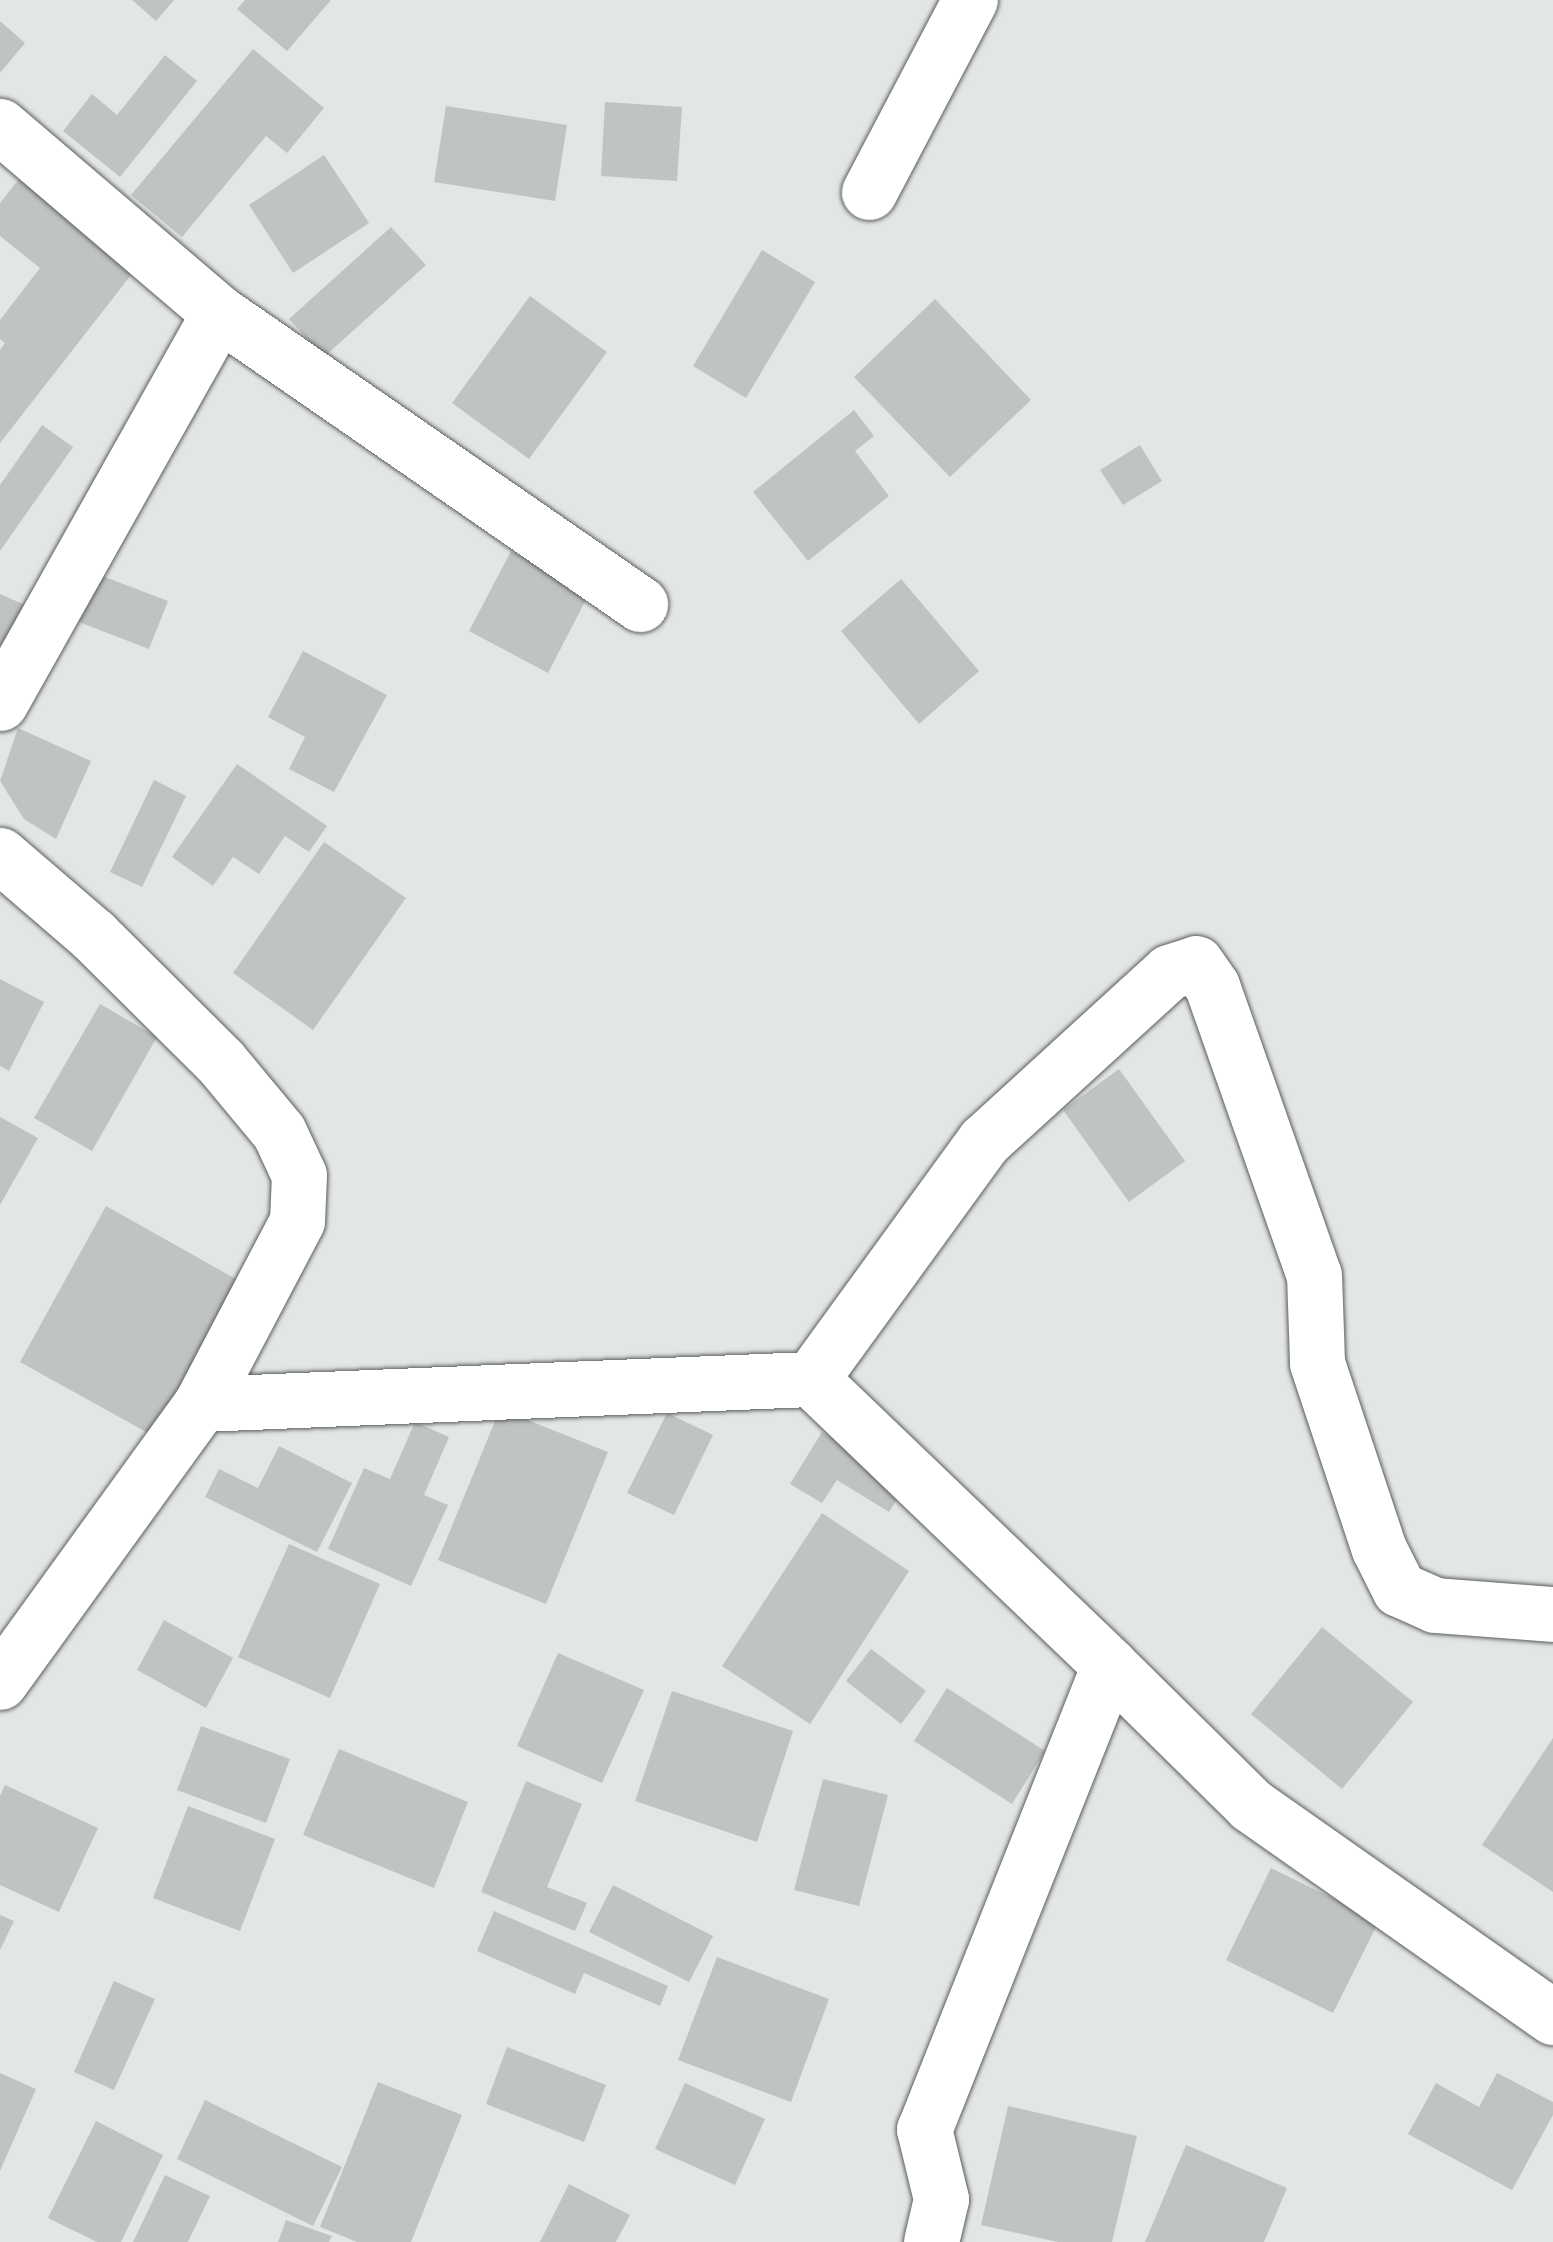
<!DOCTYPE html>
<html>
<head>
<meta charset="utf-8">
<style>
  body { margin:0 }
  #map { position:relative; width:1553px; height:2242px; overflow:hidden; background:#e2e6e4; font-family:Cabin,sans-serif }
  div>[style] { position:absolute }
  .building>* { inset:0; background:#bfc3c1 }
  .roads { filter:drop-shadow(0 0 2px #5b5e5c) drop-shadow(0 0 2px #5b5e5c) }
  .minor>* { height:55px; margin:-27.5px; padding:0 27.5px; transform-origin:27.5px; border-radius:27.5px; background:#fff }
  span { translate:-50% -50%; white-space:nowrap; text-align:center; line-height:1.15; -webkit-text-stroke:10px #fff; paint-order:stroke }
</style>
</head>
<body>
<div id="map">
  <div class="building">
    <div style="clip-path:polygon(132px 0,174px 0,156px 21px)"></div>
    <div style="clip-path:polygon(245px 0,331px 0,287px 51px,237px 9px)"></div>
    <div style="clip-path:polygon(0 21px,25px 43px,0 73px)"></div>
    <div style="clip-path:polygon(253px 49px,324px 108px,287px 153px,266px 136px,182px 237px,131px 195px)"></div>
    <div style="clip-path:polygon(165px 55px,197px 81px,120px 177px,63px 131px,92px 94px,117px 115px)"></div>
    <div style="clip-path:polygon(605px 102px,682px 107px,677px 181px,601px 176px)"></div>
    <div style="clip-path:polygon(446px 106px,567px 125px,555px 201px,434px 182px)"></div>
    <div style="clip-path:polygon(324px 155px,369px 223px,293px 273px,249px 205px)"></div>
    <div style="clip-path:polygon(26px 170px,142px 261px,0 443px,0 350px,5px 343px,0 339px,0 320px,40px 268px,0 236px,0 203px)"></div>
    <div style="clip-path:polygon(391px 227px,426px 265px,324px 357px,289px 319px)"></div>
    <div style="clip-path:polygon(762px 250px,815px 282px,746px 398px,693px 366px)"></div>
    <div style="clip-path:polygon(530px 296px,607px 352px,529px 459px,452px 403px)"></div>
    <div style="clip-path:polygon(935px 299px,1031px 400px,950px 477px,854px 377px)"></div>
    <div style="clip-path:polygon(854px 410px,874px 436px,855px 451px,889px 496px,808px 561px,753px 492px)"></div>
    <div style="clip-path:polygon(42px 425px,73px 447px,0 551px,0 485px)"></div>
    <div style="clip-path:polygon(1140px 445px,1162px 481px,1123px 505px,1100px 470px)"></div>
    <div style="clip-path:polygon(511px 551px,589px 594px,548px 673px,469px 631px)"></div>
    <div style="clip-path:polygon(89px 571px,168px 601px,149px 649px,71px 619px)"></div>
    <div style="clip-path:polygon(901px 579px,979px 671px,919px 724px,841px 631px)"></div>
    <div style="clip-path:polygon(0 594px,32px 608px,0 684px)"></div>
    <div style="clip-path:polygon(303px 651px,387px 695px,334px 792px,289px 769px,305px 737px,268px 717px)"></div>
    <div style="clip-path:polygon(18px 728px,91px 761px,56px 839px,24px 819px,0 781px)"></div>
    <div style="clip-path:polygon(237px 764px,327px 826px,309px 852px,285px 836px,259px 874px,233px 857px,213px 886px,172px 857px)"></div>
    <div style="clip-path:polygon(154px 780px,186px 796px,142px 887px,110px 872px)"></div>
    <div style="clip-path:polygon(324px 842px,406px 898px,313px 1030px,233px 973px)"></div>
    <div style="clip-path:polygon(0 979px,44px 1002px,9px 1071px,0 1066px)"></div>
    <div style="clip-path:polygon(100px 1004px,157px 1037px,92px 1151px,34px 1118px)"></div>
    <div style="clip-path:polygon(1119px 1069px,1185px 1161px,1129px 1202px,1063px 1110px)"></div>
    <div style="clip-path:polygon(0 1117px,38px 1138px,0 1205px)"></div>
    <div style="clip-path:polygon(106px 1206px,243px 1283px,157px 1438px,20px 1362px)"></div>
    <div style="clip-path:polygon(500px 1409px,608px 1452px,546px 1604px,438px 1560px)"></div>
    <div style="clip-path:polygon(667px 1413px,713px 1435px,674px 1515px,627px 1493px)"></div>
    <div style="clip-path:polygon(415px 1422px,449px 1437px,424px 1495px,448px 1505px,411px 1586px,328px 1549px,364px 1468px,390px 1479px)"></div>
    <div style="clip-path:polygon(822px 1432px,907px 1483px,889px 1512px,837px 1480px,822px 1503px,790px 1484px)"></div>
    <div style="clip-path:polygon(279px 1446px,352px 1483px,317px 1552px,205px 1497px,219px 1469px,258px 1488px)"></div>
    <div style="clip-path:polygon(822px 1513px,909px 1571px,810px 1724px,722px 1666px)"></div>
    <div style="clip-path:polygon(289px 1544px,380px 1584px,330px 1698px,238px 1657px)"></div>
    <div style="clip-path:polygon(164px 1620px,233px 1658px,206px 1708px,137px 1670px)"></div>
    <div style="clip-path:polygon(1322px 1627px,1413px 1702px,1342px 1789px,1251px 1714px)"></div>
    <div style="clip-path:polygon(871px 1649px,926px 1691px,901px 1724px,846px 1681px)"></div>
    <div style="clip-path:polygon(558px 1653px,644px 1690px,602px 1783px,517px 1746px)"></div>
    <div style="clip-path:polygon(947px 1688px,1045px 1751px,1012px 1804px,914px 1741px)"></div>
    <div style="clip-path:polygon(672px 1691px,793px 1731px,757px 1842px,635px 1801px)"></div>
    <div style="clip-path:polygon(201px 1726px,290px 1759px,266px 1823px,177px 1790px)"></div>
    <div style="clip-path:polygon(1553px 1738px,1553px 1892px,1482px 1845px)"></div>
    <div style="clip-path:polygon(339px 1749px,468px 1802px,434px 1888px,303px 1835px)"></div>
    <div style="clip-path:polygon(823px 1779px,888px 1795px,859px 1906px,794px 1890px)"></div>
    <div style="clip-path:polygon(526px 1781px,582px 1804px,547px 1887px,587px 1903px,575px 1931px,481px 1892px)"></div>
    <div style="clip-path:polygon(5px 1785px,98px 1828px,59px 1912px,0 1885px,0 1796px)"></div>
    <div style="clip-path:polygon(188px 1806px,275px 1839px,240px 1931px,153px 1898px)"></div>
    <div style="clip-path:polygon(1271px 1868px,1379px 1921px,1333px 2013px,1226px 1960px)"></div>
    <div style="clip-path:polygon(613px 1885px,713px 1936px,689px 1982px,589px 1932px)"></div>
    <div style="clip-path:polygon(494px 1911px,668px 1986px,660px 2006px,584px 1973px,575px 1994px,477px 1951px)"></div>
    <div style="clip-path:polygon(0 1915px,14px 1921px,0 1950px)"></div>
    <div style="clip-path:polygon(717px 1957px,829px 1999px,791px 2102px,678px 2060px)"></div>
    <div style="clip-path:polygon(114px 1981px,155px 1999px,114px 2090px,74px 2072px)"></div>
    <div style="clip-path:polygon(507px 2047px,606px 2085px,584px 2142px,486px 2104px)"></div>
    <div style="clip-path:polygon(0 2073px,36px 2089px,0 2171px)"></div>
    <div style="clip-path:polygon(1497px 2073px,1553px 2102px,1553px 2115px,1512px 2190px,1408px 2134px,1436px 2083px,1479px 2107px)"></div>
    <div style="clip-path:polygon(378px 2082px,462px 2115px,411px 2242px,357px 2242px,320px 2227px)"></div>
    <div style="clip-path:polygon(685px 2083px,765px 2119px,735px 2185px,655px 2149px)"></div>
    <div style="clip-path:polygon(205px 2100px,342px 2167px,313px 2226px,177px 2159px)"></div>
    <div style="clip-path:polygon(1008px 2106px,1137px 2136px,1112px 2242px,1058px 2242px,981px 2225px)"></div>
    <div style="clip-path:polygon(96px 2121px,163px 2155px,121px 2242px,97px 2242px,48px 2218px)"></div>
    <div style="clip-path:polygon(1186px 2145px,1287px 2188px,1264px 2242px,1145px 2242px)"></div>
    <div style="clip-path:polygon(165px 2175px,210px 2196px,188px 2242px,133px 2242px)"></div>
    <div style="clip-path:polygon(569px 2184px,630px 2215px,616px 2242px,540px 2242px)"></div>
    <div style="clip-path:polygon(286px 2220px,332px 2236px,329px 2242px,278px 2242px)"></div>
  </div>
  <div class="roads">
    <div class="minor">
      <div style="left:0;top:126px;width:288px;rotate:40.5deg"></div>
      <div style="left:219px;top:313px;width:512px;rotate:34.65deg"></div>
      <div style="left:869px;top:192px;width:217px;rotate:-62.3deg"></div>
      <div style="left:0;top:703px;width:447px;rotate:-60.7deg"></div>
      <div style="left:0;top:855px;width:123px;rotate:40.7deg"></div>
      <div style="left:93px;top:935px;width:179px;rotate:44.8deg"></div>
      <div style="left:220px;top:1061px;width:92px;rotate:50.3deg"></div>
      <div style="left:279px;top:1132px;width:47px;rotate:65.1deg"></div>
      <div style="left:299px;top:1175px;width:46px;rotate:92.5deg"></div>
      <div style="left:297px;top:1221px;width:207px;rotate:117.7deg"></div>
      <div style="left:201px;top:1404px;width:343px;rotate:125.9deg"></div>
      <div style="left:811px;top:1379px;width:294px;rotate:-54deg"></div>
      <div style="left:984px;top:1141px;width:251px;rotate:-42.4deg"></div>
      <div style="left:1169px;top:972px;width:28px;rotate:-18deg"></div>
      <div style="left:1196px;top:963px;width:28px;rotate:55deg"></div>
      <div style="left:1212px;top:986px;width:306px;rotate:70.6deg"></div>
      <div style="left:1314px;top:1275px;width:88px;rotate:88deg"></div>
      <div style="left:1317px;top:1363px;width:196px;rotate:71.6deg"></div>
      <div style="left:1379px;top:1549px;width:45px;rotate:63.4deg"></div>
      <div style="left:1399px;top:1589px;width:39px;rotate:24deg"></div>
      <div style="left:1435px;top:1605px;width:118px;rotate:4.4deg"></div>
      <div style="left:201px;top:1404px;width:611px;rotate:-2.35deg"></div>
      <div style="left:811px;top:1379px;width:413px;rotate:43.8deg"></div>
      <div style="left:1109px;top:1665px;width:500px;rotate:111.7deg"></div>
      <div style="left:924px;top:2129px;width:72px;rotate:76.3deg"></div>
      <div style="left:941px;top:2199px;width:44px;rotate:103.1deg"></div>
      <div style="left:1109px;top:1665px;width:199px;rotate:44.6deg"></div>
      <div style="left:1251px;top:1805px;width:369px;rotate:35.1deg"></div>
    </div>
  </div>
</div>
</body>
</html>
